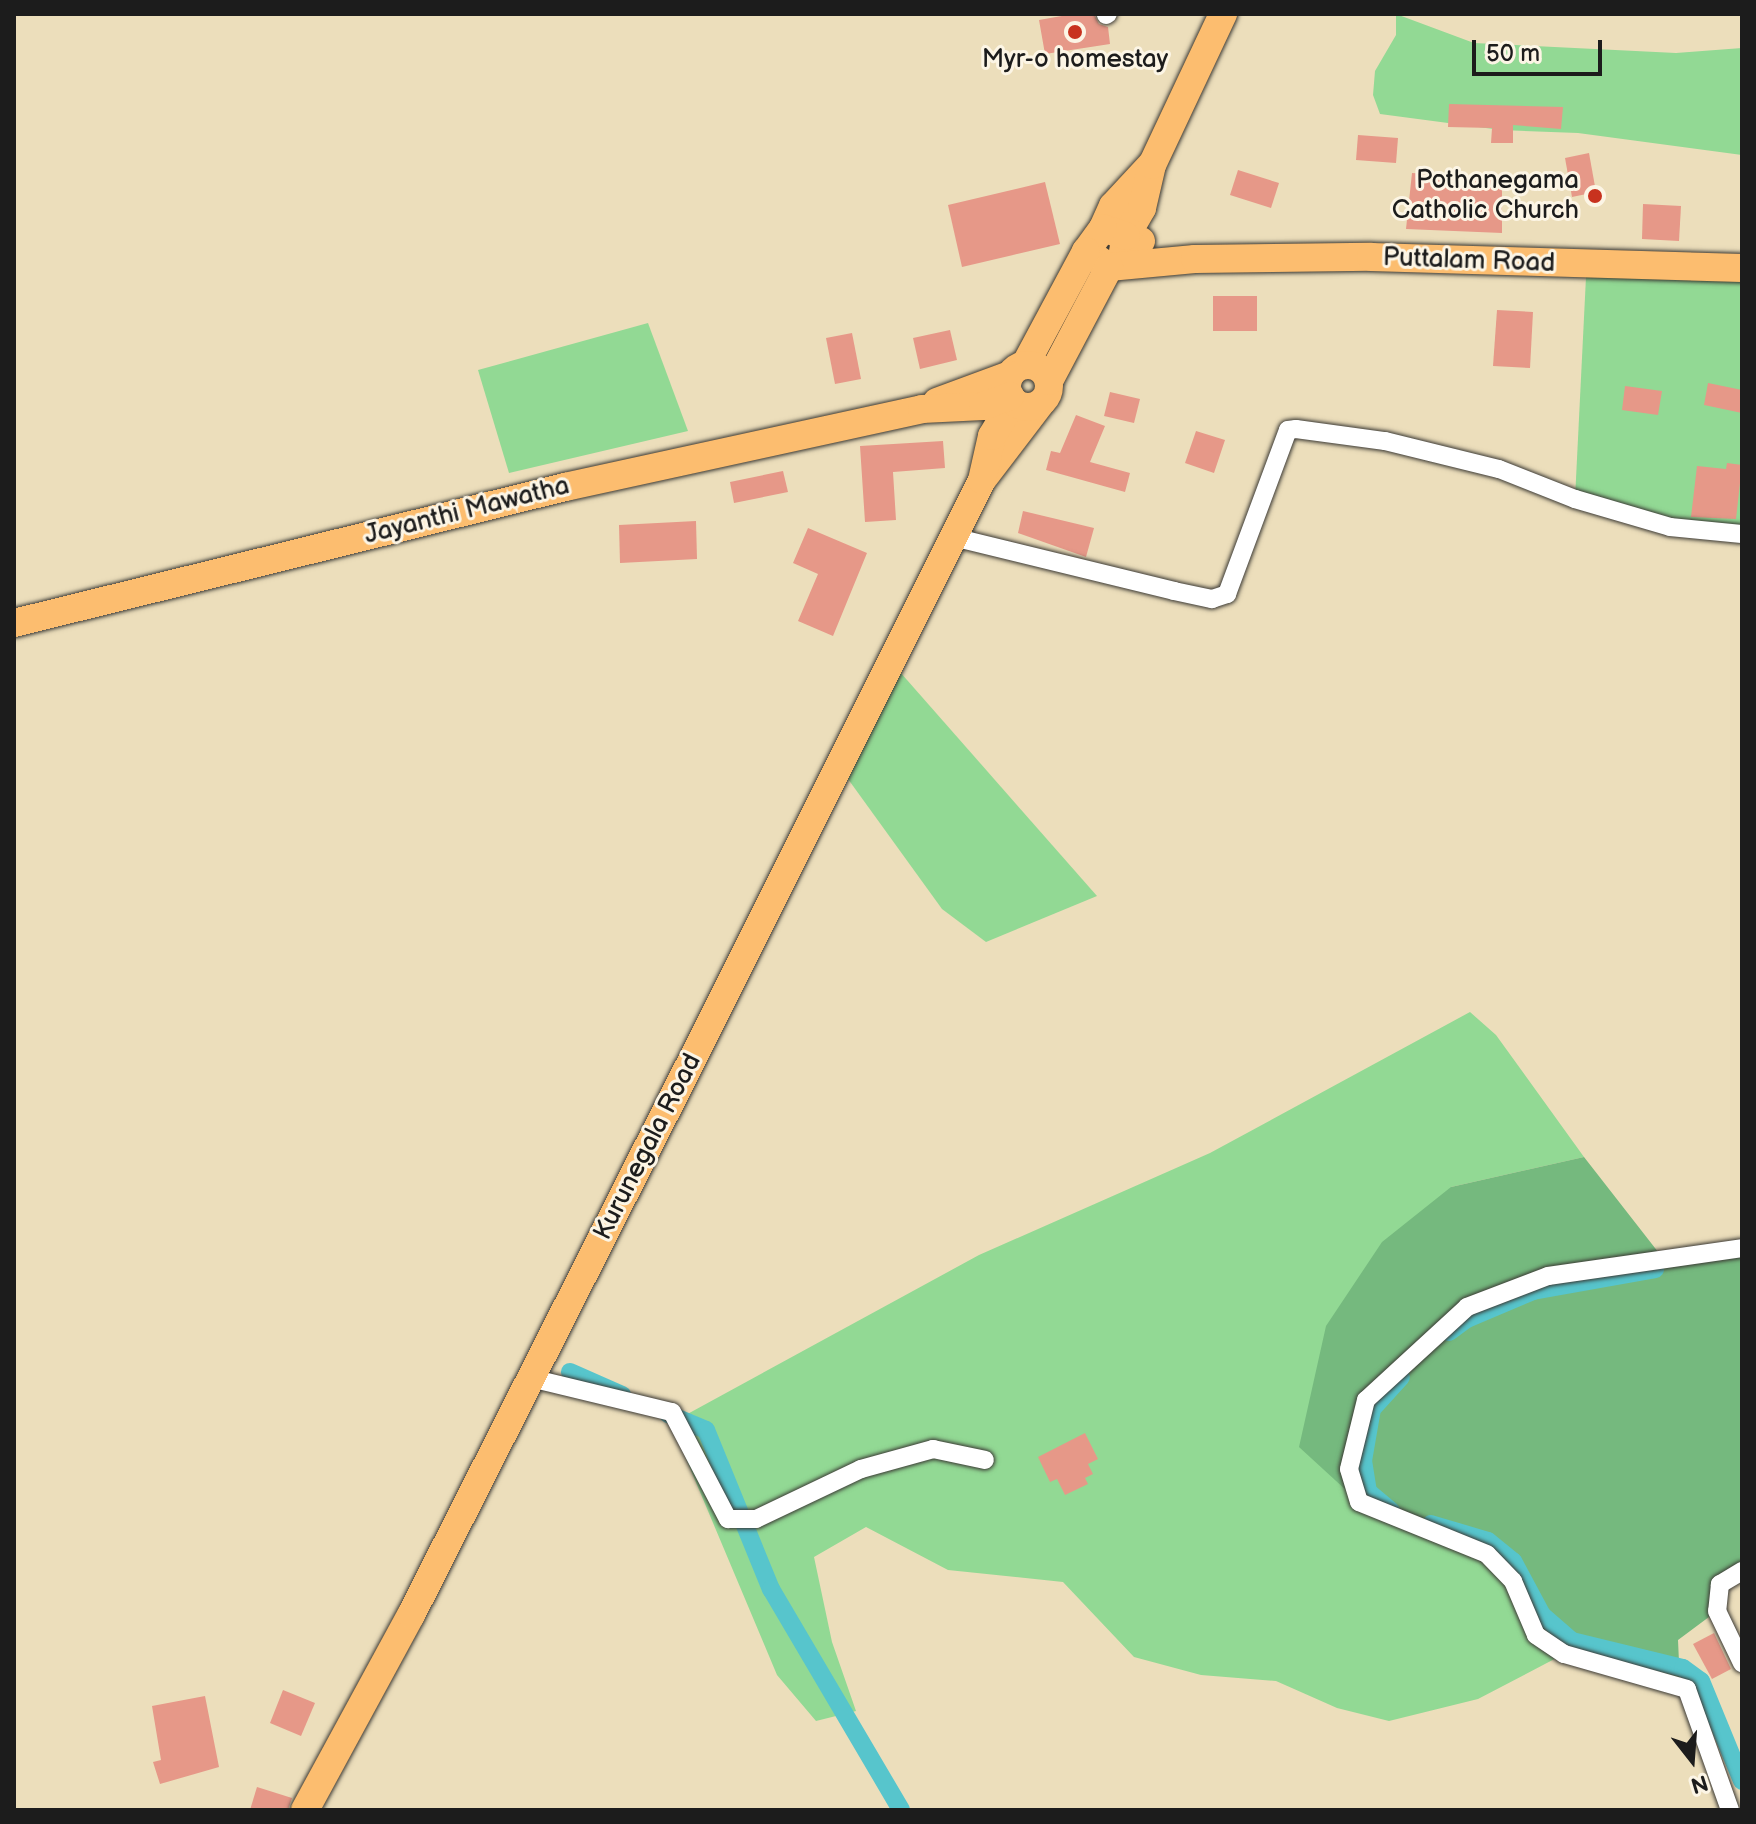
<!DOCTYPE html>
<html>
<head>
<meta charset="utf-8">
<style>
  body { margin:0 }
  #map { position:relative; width:1756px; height:1824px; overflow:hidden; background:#ecdebb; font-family:"Balsamiq Sans",sans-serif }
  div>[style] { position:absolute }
  .green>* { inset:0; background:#92d994 }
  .forest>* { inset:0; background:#75b97e }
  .canal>* { height:18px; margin:-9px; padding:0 9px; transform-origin:9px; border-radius:9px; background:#57c5cc }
  .building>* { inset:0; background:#e69888 }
  .roads { filter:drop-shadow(0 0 2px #3b3934) drop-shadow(0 0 2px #3b3934) }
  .minor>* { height:18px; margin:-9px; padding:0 9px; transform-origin:9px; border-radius:9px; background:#fff }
  .primary>* { height:28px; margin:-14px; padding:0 14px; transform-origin:14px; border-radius:14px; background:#fcbd6f }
  .trunk>* { height:28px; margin:-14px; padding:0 14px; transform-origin:14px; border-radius:14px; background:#fcbd6f }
  .trunk>.ring { margin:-14px; padding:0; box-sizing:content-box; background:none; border:28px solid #fcbd6f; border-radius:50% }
  .dots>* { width:22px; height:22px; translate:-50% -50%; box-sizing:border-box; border:4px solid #fcf5e5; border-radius:50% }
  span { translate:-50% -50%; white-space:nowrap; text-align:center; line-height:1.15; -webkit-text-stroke:6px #fcf5e5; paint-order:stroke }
  .poi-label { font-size:26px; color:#1c1c1c }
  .right { translate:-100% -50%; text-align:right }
  .street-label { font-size:26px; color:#1c1c1c }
  .frame { position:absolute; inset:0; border:16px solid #1c1c1c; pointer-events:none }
  .north { position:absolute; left:1652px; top:1720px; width:80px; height:80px; -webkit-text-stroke:6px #fcf5e5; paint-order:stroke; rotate:163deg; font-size:22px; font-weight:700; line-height:32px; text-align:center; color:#1c1c1c }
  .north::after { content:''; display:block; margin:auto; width:28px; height:36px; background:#1c1c1c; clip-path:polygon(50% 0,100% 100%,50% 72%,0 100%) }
  .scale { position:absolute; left:1472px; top:40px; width:130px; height:36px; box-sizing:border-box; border:4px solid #1c1c1c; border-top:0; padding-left:10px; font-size:24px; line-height:28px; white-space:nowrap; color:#1c1c1c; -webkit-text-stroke:6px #fcf5e5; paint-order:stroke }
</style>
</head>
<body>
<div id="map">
  <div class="green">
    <div style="clip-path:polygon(1396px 14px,1474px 43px,1676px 53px,1742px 48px,1742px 155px,1578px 133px,1501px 130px,1380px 114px,1373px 95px,1375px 71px,1396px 35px)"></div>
    <div style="clip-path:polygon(1586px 277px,1742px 281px,1742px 534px,1575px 499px)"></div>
    <div style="clip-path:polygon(648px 323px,688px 431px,509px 473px,478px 370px)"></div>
    <div style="clip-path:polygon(900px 672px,1097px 896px,986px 942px,942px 909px,848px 779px)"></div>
    <div style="clip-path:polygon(1470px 1012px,1496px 1035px,1584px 1157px,1451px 1187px,1487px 1554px,1564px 1654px,1478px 1699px,1389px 1721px,1337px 1708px,1276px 1681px,1201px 1675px,1134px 1657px,1063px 1582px,948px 1570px,866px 1527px,814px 1557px,832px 1642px,856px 1711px,816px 1721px,777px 1675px,671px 1423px,979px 1255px,1210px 1153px)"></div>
  </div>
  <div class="forest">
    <div style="clip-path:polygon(1584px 1157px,1662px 1257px,1742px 1248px,1742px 1571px,1720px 1584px,1717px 1611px,1678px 1640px,1680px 1684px,1536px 1635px,1487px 1554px,1359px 1502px,1299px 1447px,1326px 1326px,1382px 1242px,1451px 1187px)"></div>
  </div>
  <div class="canal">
    <div style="left:1449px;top:1332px;width:22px;rotate:-36deg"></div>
    <div style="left:1467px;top:1319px;width:72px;rotate:-23deg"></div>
    <div style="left:1533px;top:1291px;width:124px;rotate:-10.2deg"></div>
    <div style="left:570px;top:1372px;width:57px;rotate:23.9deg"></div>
    <div style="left:668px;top:1414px;width:41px;rotate:22.8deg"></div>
    <div style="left:706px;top:1430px;width:172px;rotate:67.8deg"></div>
    <div style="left:771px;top:1589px;width:256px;rotate:59.5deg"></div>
    <div style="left:1391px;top:1511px;width:30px;rotate:-140deg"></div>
    <div style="left:1368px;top:1492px;width:31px;rotate:-99deg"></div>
    <div style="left:1363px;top:1461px;width:53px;rotate:-80.2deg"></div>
    <div style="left:1372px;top:1409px;width:43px;rotate:-47.8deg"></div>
    <div style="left:1431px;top:1524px;width:59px;rotate:16.6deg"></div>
    <div style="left:1488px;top:1541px;width:32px;rotate:39deg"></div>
    <div style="left:1513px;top:1561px;width:61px;rotate:61.8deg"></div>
    <div style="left:1542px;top:1615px;width:40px;rotate:41deg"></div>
    <div style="left:1572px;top:1641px;width:114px;rotate:13.7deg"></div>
    <div style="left:1683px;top:1668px;width:22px;rotate:36deg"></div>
    <div style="left:1701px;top:1681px;width:108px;rotate:67.7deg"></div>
  </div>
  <div class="building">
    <div style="clip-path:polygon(1073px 14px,1094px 14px,1099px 24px,1108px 27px,1110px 44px,1045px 54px,1039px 20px)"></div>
    <div style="clip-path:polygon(1449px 104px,1563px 107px,1561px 129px,1513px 125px,1513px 143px,1491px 143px,1492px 128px,1448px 127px)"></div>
    <div style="clip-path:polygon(1358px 135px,1398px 138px,1396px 163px,1356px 160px)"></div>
    <div style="clip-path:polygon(1589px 153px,1596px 192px,1572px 197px,1565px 158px)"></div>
    <div style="clip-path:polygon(1238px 170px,1279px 183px,1271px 208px,1230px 195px)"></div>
    <div style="clip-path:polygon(1412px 173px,1502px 178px,1502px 233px,1406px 229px)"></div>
    <div style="clip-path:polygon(1045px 182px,1060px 244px,962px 267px,948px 205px)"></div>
    <div style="clip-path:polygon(1643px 204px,1681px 206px,1679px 241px,1642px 239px)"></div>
    <div style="clip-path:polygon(1213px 296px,1257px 296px,1257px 331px,1213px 331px)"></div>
    <div style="clip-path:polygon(1497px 310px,1533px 312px,1530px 368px,1493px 366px)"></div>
    <div style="clip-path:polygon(950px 330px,957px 360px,920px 369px,913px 338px)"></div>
    <div style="clip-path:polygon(852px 333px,861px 379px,835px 384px,826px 338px)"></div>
    <div style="clip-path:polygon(1708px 383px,1742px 390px,1742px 413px,1704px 405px)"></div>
    <div style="clip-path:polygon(1625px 386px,1662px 391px,1658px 415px,1622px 410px)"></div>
    <div style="clip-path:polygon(1110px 392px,1140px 399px,1134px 423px,1104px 416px)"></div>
    <div style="clip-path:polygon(1076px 415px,1105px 426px,1090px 462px,1130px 473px,1125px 492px,1046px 470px,1051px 451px,1060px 453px)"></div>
    <div style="clip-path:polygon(1196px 431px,1225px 440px,1214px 473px,1185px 463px)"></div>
    <div style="clip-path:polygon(943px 441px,945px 468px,893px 472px,896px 520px,865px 522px,860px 446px)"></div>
    <div style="clip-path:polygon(1727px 463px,1742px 465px,1736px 519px,1691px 517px,1697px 466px,1726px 469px)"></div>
    <div style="clip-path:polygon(783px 471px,788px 492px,734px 503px,730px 482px)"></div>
    <div style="clip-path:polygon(1023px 511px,1094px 528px,1086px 557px,1018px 533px)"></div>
    <div style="clip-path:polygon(696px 521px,697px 559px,620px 563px,619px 525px)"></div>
    <div style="clip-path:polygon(808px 528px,867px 553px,833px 636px,798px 621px,818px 574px,793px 563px)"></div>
    <div style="clip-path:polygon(1085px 1433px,1098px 1459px,1088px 1464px,1093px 1474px,1085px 1478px,1088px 1484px,1065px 1495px,1057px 1479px,1050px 1482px,1038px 1457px)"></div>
    <div style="clip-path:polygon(1714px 1633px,1731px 1669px,1712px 1679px,1693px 1644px)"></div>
    <div style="clip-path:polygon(283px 1690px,315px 1703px,301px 1736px,270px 1723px)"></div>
    <div style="clip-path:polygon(205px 1696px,219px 1767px,160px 1784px,153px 1762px,161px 1760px,152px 1706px)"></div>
    <div style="clip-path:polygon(257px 1787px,292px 1798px,288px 1810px,250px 1810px)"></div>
  </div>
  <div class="roads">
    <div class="minor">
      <div style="left:1106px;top:15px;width:2px;rotate:-27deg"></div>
      <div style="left:953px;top:537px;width:228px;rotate:13.7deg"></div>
      <div style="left:1174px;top:591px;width:39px;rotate:12deg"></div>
      <div style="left:1212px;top:599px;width:16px;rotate:-18deg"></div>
      <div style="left:1227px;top:594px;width:175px;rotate:-69.6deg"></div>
      <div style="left:1288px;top:430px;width:8px;rotate:-7deg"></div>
      <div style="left:1296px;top:429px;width:90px;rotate:7.7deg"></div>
      <div style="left:1385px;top:441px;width:117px;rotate:13.8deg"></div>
      <div style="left:1499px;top:469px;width:82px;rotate:21.5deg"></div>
      <div style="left:1575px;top:499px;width:99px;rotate:16.4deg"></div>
      <div style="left:1670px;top:527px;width:72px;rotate:5.6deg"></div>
      <div style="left:531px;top:1378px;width:145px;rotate:13.6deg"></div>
      <div style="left:672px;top:1412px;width:121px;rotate:62.4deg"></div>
      <div style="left:728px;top:1519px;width:28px"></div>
      <div style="left:756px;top:1519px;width:116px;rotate:-25.5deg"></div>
      <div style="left:861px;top:1469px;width:75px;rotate:-15.5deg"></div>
      <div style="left:933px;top:1449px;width:53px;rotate:11.9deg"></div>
      <div style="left:1742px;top:1571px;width:26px;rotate:149deg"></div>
      <div style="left:1720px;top:1584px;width:27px;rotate:96deg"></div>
      <div style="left:1717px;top:1611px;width:58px;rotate:64.3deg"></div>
      <div style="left:1730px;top:1810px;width:128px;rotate:-109.6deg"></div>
      <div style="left:1687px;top:1689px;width:128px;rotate:-164.1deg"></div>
      <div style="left:1564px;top:1654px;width:34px;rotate:-146deg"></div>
      <div style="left:1536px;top:1635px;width:59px;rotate:-113.1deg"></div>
      <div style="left:1513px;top:1581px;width:37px;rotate:-134deg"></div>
      <div style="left:1487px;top:1554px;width:138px;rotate:-157.9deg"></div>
      <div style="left:1359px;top:1502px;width:34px;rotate:-107deg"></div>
      <div style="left:1349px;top:1469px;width:71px;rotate:-76.2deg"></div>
      <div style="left:1366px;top:1400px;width:137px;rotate:-42.6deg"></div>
      <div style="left:1467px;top:1307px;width:87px;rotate:-20.9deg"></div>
      <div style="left:1548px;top:1276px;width:196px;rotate:-8.2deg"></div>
    </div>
    <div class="primary">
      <div style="left:985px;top:476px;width:91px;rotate:-52.6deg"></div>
      <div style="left:305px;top:1810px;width:222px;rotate:-61.5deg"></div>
      <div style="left:411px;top:1615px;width:629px;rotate:-63.15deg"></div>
      <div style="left:695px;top:1054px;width:642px;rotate:-63.43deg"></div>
      <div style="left:982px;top:480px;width:45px;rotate:-77.2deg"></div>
      <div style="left:992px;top:436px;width:41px;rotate:-59deg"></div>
    </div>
    <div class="trunk">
      <div style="left:1103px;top:228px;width:24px;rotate:-66deg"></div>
      <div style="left:1113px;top:206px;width:56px;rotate:-47.2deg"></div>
      <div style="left:1141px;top:241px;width:16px;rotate:-162deg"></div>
      <div style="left:1126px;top:236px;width:32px;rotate:-60deg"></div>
      <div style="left:1142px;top:208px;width:44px;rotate:-76.9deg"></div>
      <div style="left:1152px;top:165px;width:167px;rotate:-64.8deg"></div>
      <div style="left:1121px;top:263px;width:27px;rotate:-80deg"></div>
      <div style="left:1126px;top:236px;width:24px;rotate:-161deg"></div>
      <div style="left:1103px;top:228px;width:29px;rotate:126deg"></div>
      <div style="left:1086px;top:251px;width:28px;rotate:35deg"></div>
      <div style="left:1109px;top:267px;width:86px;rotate:-5.3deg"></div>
      <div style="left:1195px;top:259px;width:176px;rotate:-0.7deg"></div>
      <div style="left:1371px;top:257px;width:371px;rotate:1.7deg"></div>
      <div style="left:1025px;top:365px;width:129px;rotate:-61.8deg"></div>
      <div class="ring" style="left:1007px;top:365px;width:14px;height:14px"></div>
      <div style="left:1049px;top:381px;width:129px;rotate:-62.2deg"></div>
      <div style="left:937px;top:402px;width:78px;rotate:-20.3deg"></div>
      <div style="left:14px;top:623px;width:568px;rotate:-13.86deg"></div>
      <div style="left:565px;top:487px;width:365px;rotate:-12.3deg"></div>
      <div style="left:922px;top:409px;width:61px;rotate:-2.8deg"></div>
      <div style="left:983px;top:406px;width:29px;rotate:-20deg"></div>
    </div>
  </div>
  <div class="dots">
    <div style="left:1075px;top:32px;background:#c8321e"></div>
    <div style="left:1595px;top:196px;background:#c8321e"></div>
  </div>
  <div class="poi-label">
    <span style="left:1075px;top:60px">Myr-o homestay</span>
    <span class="right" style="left:1579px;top:196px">Pothanegama<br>Catholic Church</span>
  </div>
  <div class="street-label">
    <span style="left:1469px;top:261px;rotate:2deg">Puttalam Road</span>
    <span style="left:467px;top:511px;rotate:-14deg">Jayanthi Mawatha</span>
    <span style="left:648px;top:1147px;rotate:-63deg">Kurunegala Road</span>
  </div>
  <div class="frame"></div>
  <div class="north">N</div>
  <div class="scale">50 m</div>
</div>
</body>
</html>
